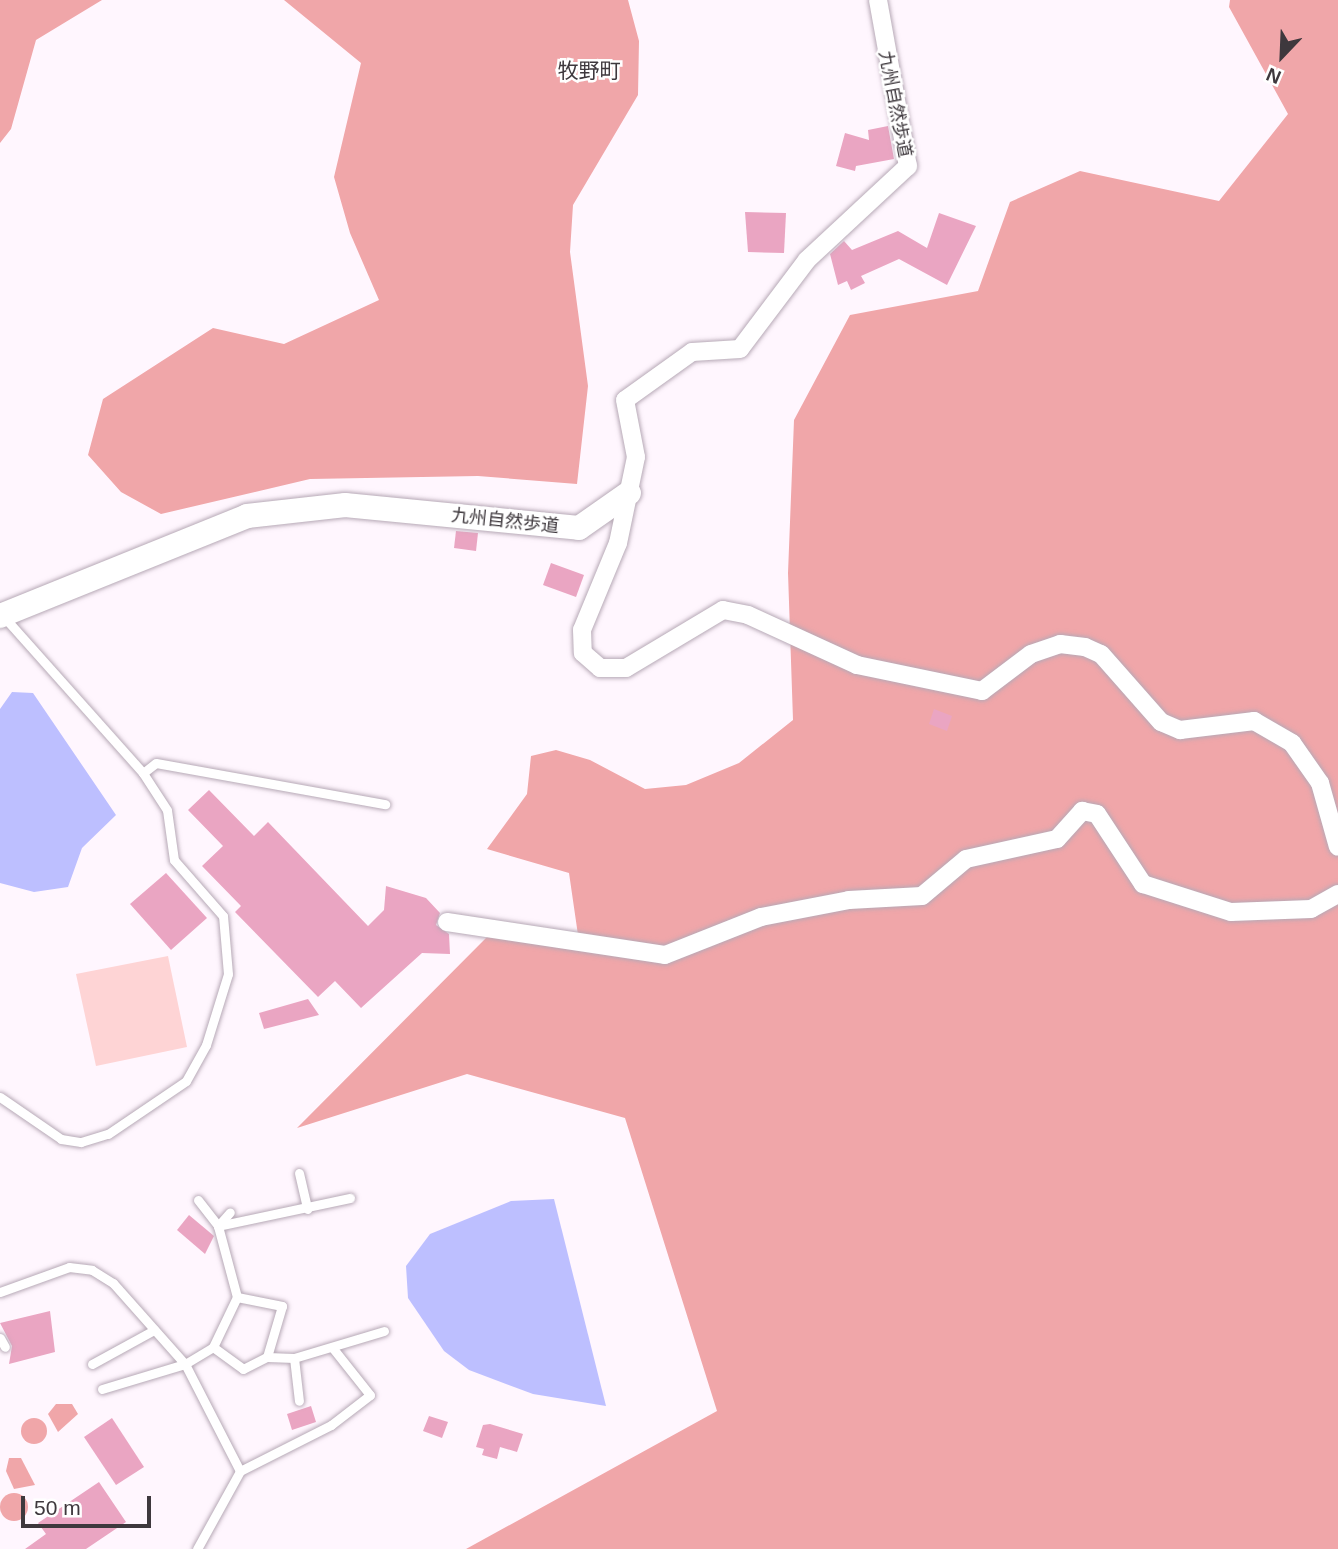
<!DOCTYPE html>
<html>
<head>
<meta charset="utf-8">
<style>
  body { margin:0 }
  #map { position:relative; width:1338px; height:1549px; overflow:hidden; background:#fff6fe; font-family:Helvetica,"Noto Sans JP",sans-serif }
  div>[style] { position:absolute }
  .green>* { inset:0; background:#fed4d5 }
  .forest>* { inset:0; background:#f0a6a9 }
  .round { border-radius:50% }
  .water>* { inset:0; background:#bdbfff }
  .building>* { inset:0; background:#eaa5c2 }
  .roads { filter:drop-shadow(0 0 2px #b7a9b6) drop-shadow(0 0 2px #b7a9b6) }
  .lane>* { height:9px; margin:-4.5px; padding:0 4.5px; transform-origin:4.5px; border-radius:4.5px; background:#fff }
  .street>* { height:18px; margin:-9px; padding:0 9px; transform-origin:9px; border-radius:9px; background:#fff }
  .secondary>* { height:24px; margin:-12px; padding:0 12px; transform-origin:12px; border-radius:12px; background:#fff }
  span { translate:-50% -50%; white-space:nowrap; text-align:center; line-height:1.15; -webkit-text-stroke:5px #fff; paint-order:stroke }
  .street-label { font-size:18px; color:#3e383d }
  .quarter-label { font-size:21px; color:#3e383d }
  .north { position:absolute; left:1247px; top:21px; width:70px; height:70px; -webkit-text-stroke:5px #fff; paint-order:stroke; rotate:203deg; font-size:19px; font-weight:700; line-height:28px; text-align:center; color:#3e383d }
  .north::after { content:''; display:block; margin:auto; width:24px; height:32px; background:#3e383d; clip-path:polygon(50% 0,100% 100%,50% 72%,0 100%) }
  .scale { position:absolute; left:21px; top:1496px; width:130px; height:32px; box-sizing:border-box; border:4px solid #3e383d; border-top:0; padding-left:9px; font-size:21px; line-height:24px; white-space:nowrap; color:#3e383d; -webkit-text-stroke:5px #fff; paint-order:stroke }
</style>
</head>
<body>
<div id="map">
  <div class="green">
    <div style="clip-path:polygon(168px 956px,187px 1047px,96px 1066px,76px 974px)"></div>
  </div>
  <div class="forest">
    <div style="clip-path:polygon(0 0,102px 0,36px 40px,11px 129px,0 143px)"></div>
    <div style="clip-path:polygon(284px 0,628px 0,639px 41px,638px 95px,573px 205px,570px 252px,588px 386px,577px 484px,478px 476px,310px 479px,161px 514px,121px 492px,88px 455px,103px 399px,213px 328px,284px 344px,379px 300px,350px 233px,334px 177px,361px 63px)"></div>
    <div style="clip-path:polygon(1230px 0,1338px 0,1338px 1549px,466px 1549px,717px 1411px,625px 1118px,467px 1074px,297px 1128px,489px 935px,578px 935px,569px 873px,487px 849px,527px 794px,531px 756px,556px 750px,590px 760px,645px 789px,686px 785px,739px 763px,793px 720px,788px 573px,794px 420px,850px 315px,978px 291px,1010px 202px,1080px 171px,1219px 201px,1288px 114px,1229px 7px)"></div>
    <div style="clip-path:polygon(56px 1404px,72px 1404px,78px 1414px,58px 1432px,48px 1414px)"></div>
    <div class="round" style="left:21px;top:1418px;width:26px;height:26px"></div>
    <div style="clip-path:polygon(9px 1458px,21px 1458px,35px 1485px,14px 1489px,6px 1471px)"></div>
    <div class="round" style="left:0;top:1493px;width:28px;height:28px"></div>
  </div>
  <div class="water">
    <div style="clip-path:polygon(12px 692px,33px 693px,116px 815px,82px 848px,68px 887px,34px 892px,0 883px,0 709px)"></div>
    <div style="clip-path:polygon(554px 1199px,606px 1406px,533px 1394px,469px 1370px,444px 1351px,408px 1298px,406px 1266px,430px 1234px,511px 1201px)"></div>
  </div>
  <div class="building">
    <div style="clip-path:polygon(888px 126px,894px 159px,856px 166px,855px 171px,836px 166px,845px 133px,869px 140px,868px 130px)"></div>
    <div style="clip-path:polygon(745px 212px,786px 213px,784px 253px,748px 252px)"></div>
    <div style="clip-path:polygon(939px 213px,976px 226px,947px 285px,899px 259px,861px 276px,865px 283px,851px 290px,847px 281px,838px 285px,830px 254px,844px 241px,852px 250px,898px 231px,927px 248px)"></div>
    <div style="clip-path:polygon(456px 531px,478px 533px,476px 551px,454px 548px)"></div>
    <div style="clip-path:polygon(551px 563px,584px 575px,576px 597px,543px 585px)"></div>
    <div style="clip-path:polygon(934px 709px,952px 716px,947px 731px,929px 724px)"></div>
    <div style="clip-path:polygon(209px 790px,254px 836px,268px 822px,368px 926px,384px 910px,386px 886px,426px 898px,440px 913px,436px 925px,449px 934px,450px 954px,422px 953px,361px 1008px,335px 981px,318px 997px,235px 912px,241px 906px,202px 866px,223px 846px,188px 810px)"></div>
    <div style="clip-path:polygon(166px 873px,207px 918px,171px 950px,130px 904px)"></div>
    <div style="clip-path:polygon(308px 999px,319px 1015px,264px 1029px,259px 1013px)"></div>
    <div style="clip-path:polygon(189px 1215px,214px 1236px,205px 1254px,177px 1230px)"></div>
    <div style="clip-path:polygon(50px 1311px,55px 1352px,9px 1364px,12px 1346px,0 1323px)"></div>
    <div style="clip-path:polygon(311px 1406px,316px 1422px,292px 1430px,287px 1414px)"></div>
    <div style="clip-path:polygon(429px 1416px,448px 1422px,442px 1438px,423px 1431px)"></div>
    <div style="clip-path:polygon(112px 1418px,144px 1467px,116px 1485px,84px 1437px)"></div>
    <div style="clip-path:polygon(490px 1424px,523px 1434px,517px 1452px,500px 1447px,497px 1459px,482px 1455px,484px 1449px,476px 1447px,483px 1425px)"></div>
    <div style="clip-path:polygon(99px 1482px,126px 1522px,86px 1549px,25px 1549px,46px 1534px,38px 1523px)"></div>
  </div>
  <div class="roads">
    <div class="lane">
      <div style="left:143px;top:773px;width:16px;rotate:-38deg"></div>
      <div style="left:156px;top:763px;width:233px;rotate:10.2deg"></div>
      <div style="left:0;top:1097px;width:74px;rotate:34.5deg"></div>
      <div style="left:61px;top:1139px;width:20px;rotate:9deg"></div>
      <div style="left:81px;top:1142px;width:28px;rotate:-17deg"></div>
      <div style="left:108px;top:1134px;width:94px;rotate:-34.2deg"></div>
      <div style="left:186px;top:1081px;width:41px;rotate:-60.9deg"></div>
      <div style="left:206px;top:1045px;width:74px;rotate:-72.8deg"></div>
      <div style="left:228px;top:974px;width:58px;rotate:-94.9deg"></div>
      <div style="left:223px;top:916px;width:74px;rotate:-131.2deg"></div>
      <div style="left:174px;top:860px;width:50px;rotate:-98deg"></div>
      <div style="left:167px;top:810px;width:44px;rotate:-123deg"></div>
      <div style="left:143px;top:773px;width:210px;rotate:-131.7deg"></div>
      <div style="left:299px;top:1173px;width:37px;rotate:77deg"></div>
      <div style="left:198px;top:1200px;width:33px;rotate:52deg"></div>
      <div style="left:218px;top:1226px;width:18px;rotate:-49deg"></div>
      <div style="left:0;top:1292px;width:73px;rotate:-19.9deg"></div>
      <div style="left:69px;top:1267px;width:23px;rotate:7deg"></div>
      <div style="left:92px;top:1270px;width:25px;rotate:32deg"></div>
      <div style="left:113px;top:1283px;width:108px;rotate:48.4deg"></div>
      <div style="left:185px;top:1364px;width:120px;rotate:62.8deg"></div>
      <div style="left:237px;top:1297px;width:46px;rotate:11.3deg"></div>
      <div style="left:282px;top:1306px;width:53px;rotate:106.4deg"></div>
      <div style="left:0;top:1338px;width:10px;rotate:61deg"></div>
      <div style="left:213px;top:1347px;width:37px;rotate:36deg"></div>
      <div style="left:243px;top:1369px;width:27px;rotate:-27deg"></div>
      <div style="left:267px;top:1357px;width:27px;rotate:2deg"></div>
      <div style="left:294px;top:1358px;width:94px;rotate:-16.7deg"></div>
      <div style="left:294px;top:1358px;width:43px;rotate:83.4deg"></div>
      <div style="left:92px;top:1364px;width:71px;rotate:-28.7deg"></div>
      <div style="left:102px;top:1389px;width:87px;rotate:-16.8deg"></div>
      <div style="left:185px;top:1364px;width:33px;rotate:-31deg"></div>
      <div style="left:213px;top:1347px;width:55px;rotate:-64.4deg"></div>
      <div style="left:237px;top:1297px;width:73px;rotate:-105deg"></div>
      <div style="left:218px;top:1226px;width:135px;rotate:-12deg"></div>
      <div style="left:197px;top:1549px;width:89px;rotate:-61.1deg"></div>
      <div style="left:240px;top:1471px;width:102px;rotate:-26.8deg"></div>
      <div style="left:331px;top:1425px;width:49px;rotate:-37.6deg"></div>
      <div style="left:370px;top:1395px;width:61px;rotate:-128.4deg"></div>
    </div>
    <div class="street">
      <div style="left:878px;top:0;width:169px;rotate:79.8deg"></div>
      <div style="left:908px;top:166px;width:138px;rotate:137.1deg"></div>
      <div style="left:807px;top:260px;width:111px;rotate:127deg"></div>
      <div style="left:740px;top:349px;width:48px;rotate:176.4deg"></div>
      <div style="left:692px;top:352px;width:82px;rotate:144.4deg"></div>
      <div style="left:625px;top:400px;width:58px;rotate:79.1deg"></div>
      <div style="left:636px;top:457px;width:88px;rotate:101.8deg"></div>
      <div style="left:618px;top:543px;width:94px;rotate:112.5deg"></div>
      <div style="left:582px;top:630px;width:23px;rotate:88deg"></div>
      <div style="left:583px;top:653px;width:23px;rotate:41deg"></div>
      <div style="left:600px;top:668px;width:26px"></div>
      <div style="left:626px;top:668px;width:113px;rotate:-30.9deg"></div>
      <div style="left:723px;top:610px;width:25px;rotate:11deg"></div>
      <div style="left:748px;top:615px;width:120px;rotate:24.6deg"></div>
      <div style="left:857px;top:665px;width:128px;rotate:11.7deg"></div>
      <div style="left:982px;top:691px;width:61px;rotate:-37.1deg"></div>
      <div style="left:1031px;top:654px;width:31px;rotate:-19deg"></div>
      <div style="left:1060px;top:644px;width:25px;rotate:7deg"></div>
      <div style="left:1085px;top:647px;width:17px;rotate:24deg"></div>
      <div style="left:1101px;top:654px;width:91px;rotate:48.6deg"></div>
      <div style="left:1161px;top:722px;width:21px;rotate:23deg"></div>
      <div style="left:1180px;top:730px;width:75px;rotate:-6.9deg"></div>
      <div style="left:1254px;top:721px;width:44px;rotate:30.1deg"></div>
      <div style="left:1292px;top:743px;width:49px;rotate:55deg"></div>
      <div style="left:1320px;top:783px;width:66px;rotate:74.3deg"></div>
      <div style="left:447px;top:922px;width:220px;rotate:8.6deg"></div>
      <div style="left:665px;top:955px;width:103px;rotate:-21.6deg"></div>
      <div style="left:761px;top:917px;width:90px;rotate:-10.9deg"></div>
      <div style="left:849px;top:900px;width:73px;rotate:-3.1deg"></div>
      <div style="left:922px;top:896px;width:57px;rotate:-40.1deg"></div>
      <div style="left:966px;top:859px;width:93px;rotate:-12.4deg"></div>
      <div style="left:1057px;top:839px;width:38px;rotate:-48deg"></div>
      <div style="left:1082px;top:811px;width:15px;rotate:11deg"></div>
      <div style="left:1097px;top:814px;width:84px;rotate:56.7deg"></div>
      <div style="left:1143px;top:884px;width:92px;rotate:17.7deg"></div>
      <div style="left:1231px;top:912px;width:80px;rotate:-2.1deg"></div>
      <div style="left:1311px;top:909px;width:31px;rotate:-29deg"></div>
    </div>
    <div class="secondary">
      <div style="left:0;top:616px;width:266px;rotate:-22deg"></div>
      <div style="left:247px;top:516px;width:99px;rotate:-6.4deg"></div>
      <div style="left:345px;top:505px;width:235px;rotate:5.6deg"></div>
      <div style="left:579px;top:528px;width:61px;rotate:-35deg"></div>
    </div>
  </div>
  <div class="street-label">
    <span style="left:895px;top:104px;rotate:79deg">九州自然歩道</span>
    <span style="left:505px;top:521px;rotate:6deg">九州自然歩道</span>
  </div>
  <div class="quarter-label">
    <span style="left:589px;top:71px">牧野町</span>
  </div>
  <div class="north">N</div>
  <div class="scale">50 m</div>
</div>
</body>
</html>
